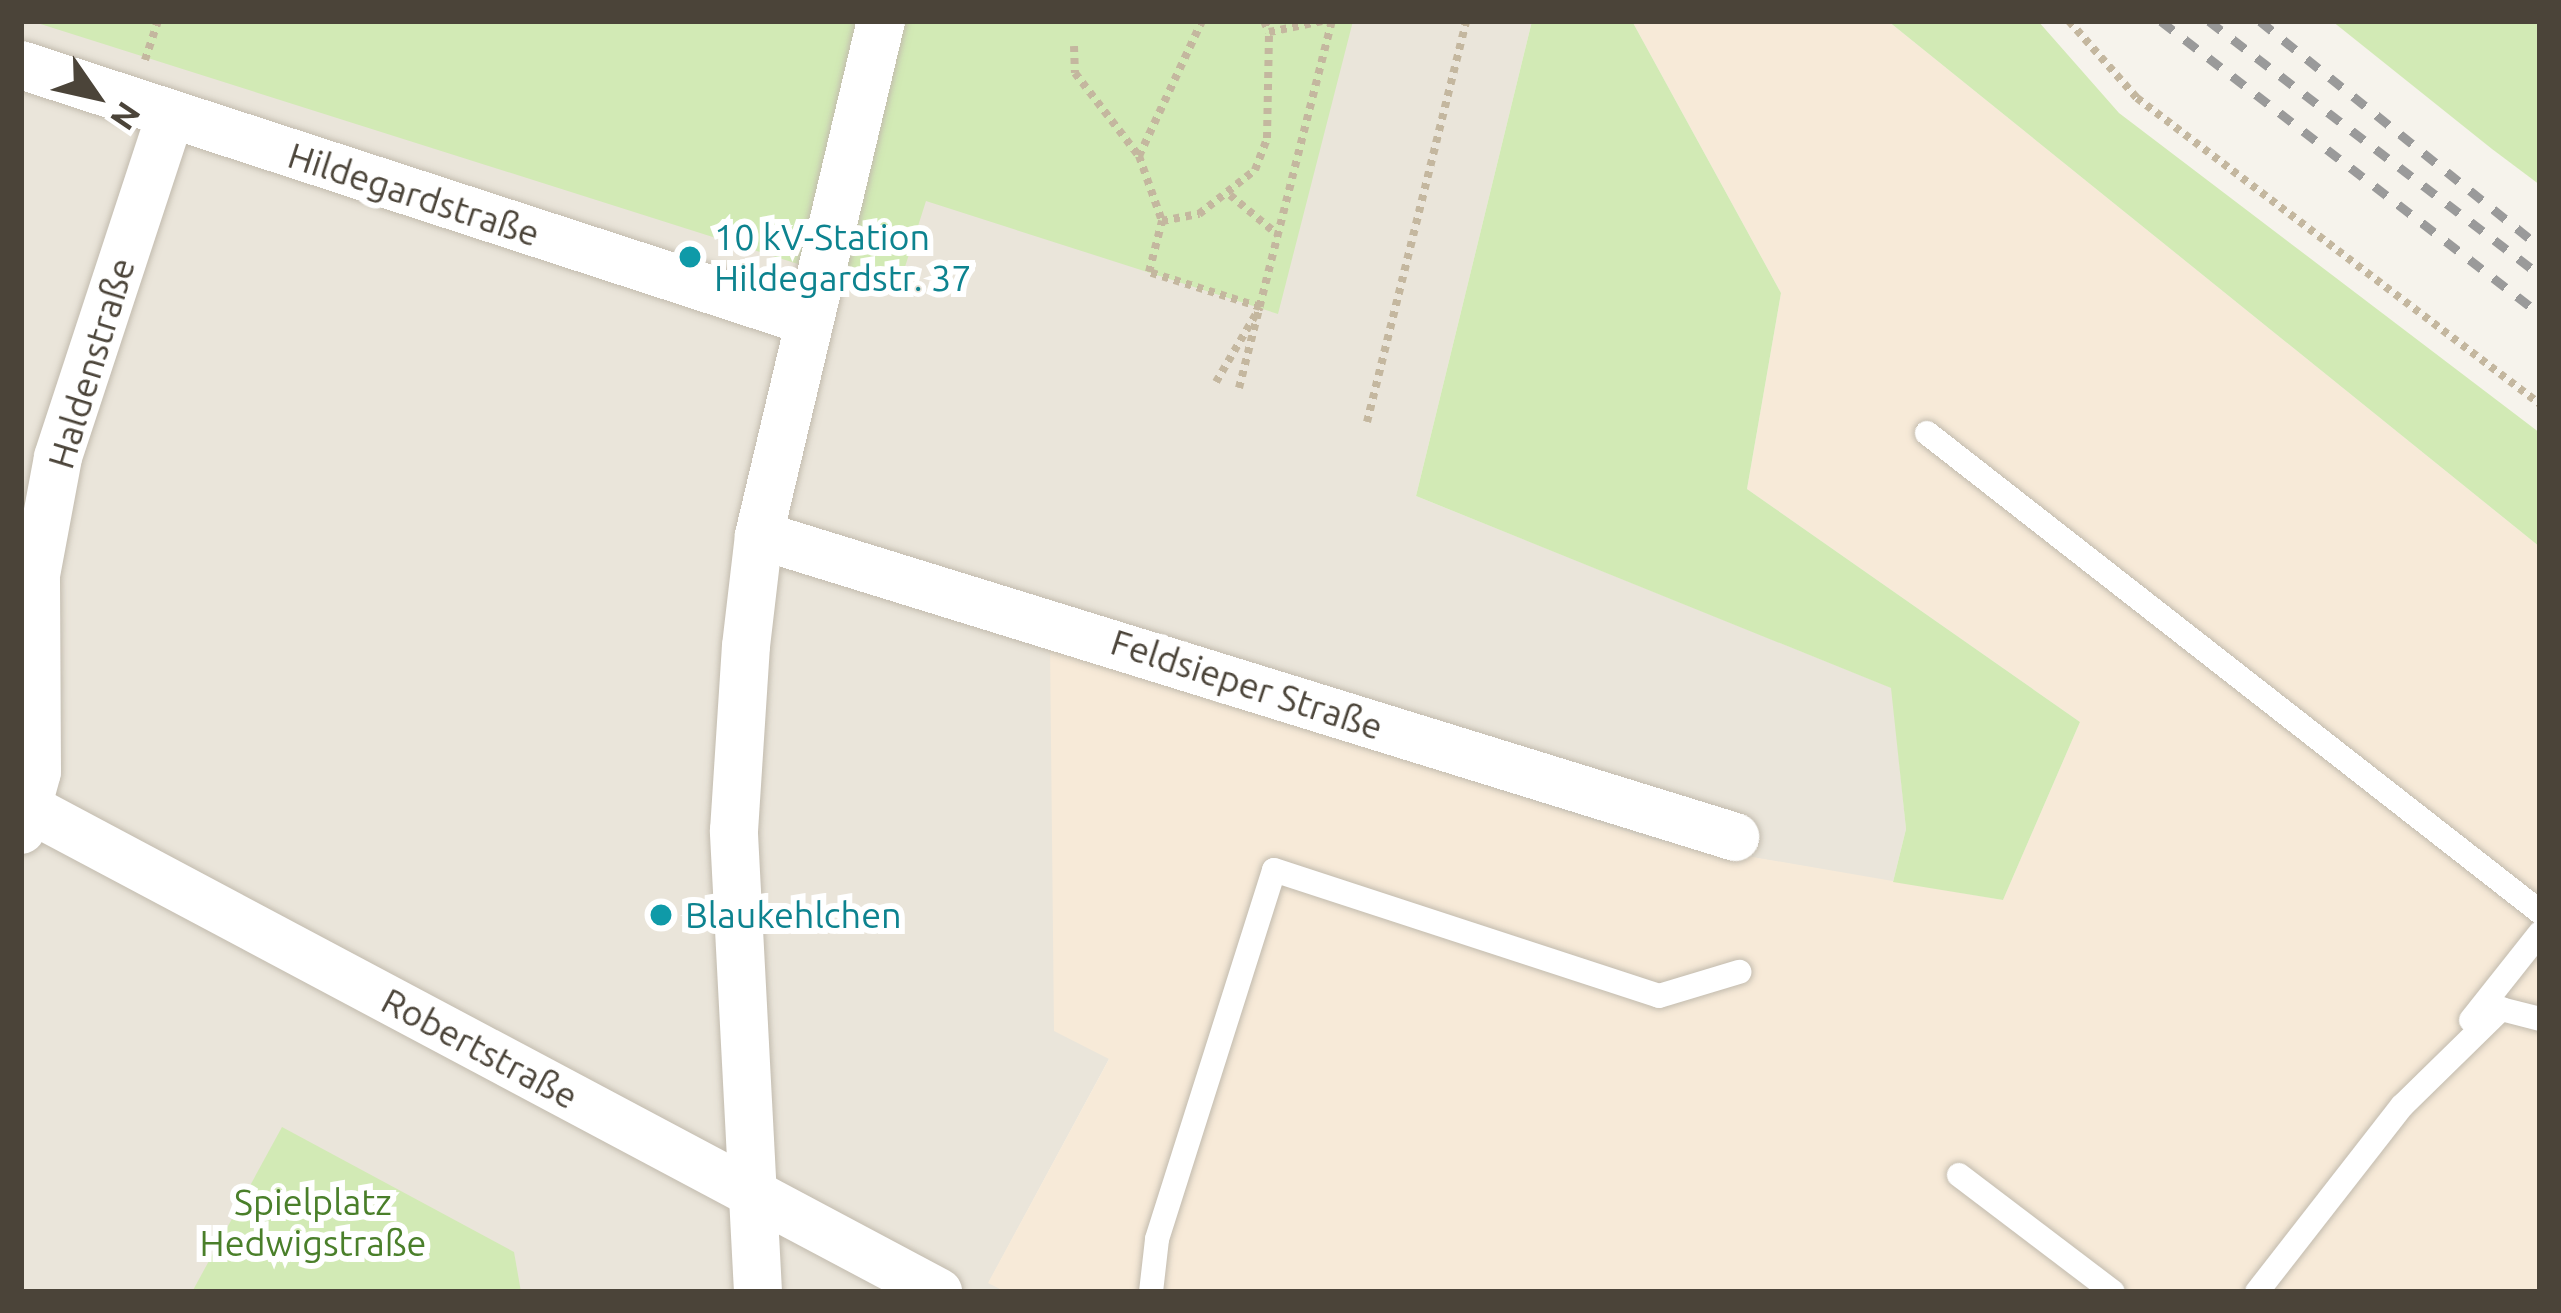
<!DOCTYPE html>
<html>
<head>
<meta charset="utf-8">
<style>
  body { margin:0 }
  #map { position:relative; width:2561px; height:1313px; overflow:hidden; background:#f6f3ec; font-family:Ubuntu,sans-serif }
  div>[style] { position:absolute }
  .residential>* { inset:0; background:#eae5da }
  .commercial>* { inset:0; background:#f7ead8 }
  .green>* { inset:0; background:#d2eab5 }
  .path>* { height:8px; margin-top:-4px; transform-origin:0; background:repeating-linear-gradient(90deg,#c4b79f 0 6px,transparent 0 12px) }
  .roads { filter:drop-shadow(0 0 3px #c2bbae) drop-shadow(0 0 3px #c2bbae) }
  .service>* { height:24px; margin:-12px; padding:0 12px; transform-origin:12px; border-radius:12px; background:#fff }
  .minor>* { height:48px; margin:-24px; padding:0 24px; transform-origin:24px; border-radius:24px; background:#fff }
  .rail>* { height:9px; margin-top:-4.5px; transform-origin:0; background:repeating-linear-gradient(90deg,#9a9a9a 0 15px,transparent 0 30px) }
  .dots>* { width:33px; height:33px; translate:-50% -50%; box-sizing:border-box; border:6px solid #fff; border-radius:50% }
  span { translate:-50% -50%; white-space:nowrap; text-align:center; line-height:1.15; -webkit-text-stroke:12px #fff; paint-order:stroke }
  .street-label { font-size:36px; color:#4b4439 }
  .culture-label { font-size:36px; color:#0d838f }
  .left { translate:0 -50%; text-align:left }
  .park-label { font-size:36px; color:#4a7f2a }
  .frame { position:absolute; inset:0; border:24px solid #4b4439; pointer-events:none }
  .north { position:absolute; left:36px; top:36px; width:120px; height:120px; -webkit-text-stroke:9px #fff; paint-order:stroke; rotate:124deg; font-size:33px; font-weight:700; line-height:48px; text-align:center; color:#4b4439 }
  .north::after { content:''; display:block; margin:auto; width:42px; height:54px; background:#4b4439; clip-path:polygon(50% 0,100% 100%,50% 72%,0 100%) }
</style>
</head>
<body>
<div id="map">
  <div class="residential">
    <div style="clip-path:polygon(21px 21px,1532px 21px,1416px 496px,1892px 688px,1906px 829px,1893px 882px,1654px 840px,1109px 1059px,989px 1282px,1006px 1292px,21px 1292px)"></div>
  </div>
  <div class="commercial">
    <div style="clip-path:polygon(1632px 21px,1888px 21px,2540px 547px,2540px 1292px,1006px 1292px,988px 1283px,1109px 1059px,1054px 1031px,1050px 644px,1654px 840px,2003px 900px,2080px 722px,1747px 489px,1781px 293px)"></div>
  </div>
  <div class="green">
    <div style="clip-path:polygon(31px 21px,1353px 21px,1278px 314px,926px 201px,896px 295px)"></div>
    <div style="clip-path:polygon(1532px 21px,1632px 21px,1781px 293px,1747px 489px,2080px 722px,2003px 900px,1893px 882px,1906px 829px,1891px 688px,1416px 496px)"></div>
    <div style="clip-path:polygon(1888px 21px,2038px 21px,2119px 113px,2540px 433px,2540px 547px)"></div>
    <div style="clip-path:polygon(2332px 21px,2540px 21px,2540px 185px,2492px 149px)"></div>
    <div style="clip-path:polygon(282px 1127px,514px 1252px,521px 1292px,192px 1292px)"></div>
  </div>
  <div class="path">
    <div style="left:1264px;top:21px;width:12px;rotate:66deg"></div>
    <div style="left:1269px;top:32px;width:54px;rotate:-11.7deg"></div>
    <div style="left:2069px;top:21px;width:103px;rotate:48.6deg"></div>
    <div style="left:2137px;top:98px;width:506px;rotate:37.21deg"></div>
    <div style="left:1074px;top:46px;width:27px;rotate:88deg"></div>
    <div style="left:1075px;top:73px;width:105px;rotate:52.4deg"></div>
    <div style="left:1139px;top:156px;width:69px;rotate:70.5deg"></div>
    <div style="left:145px;top:60px;width:41px;rotate:-71.6deg"></div>
    <div style="left:1139px;top:156px;width:149px;rotate:-65deg"></div>
    <div style="left:1230px;top:195px;width:62px;rotate:39.8deg"></div>
    <div style="left:1216px;top:382px;width:87px;rotate:-59.6deg"></div>
    <div style="left:1260px;top:307px;width:116px;rotate:-162.5deg"></div>
    <div style="left:1149px;top:272px;width:53px;rotate:-75.7deg"></div>
    <div style="left:1162px;top:221px;width:38px;rotate:-11deg"></div>
    <div style="left:1199px;top:214px;width:71px;rotate:-38.2deg"></div>
    <div style="left:1255px;top:170px;width:34px;rotate:-69deg"></div>
    <div style="left:1267px;top:138px;width:106px;rotate:-88.9deg"></div>
    <div style="left:1239px;top:388px;width:379px;rotate:-75.8deg"></div>
    <div style="left:1367px;top:422px;width:413px;rotate:-76.1deg"></div>
  </div>
  <div class="roads">
    <div class="service">
      <div style="left:1927px;top:433px;width:778px;rotate:38deg"></div>
      <div style="left:2471px;top:1020px;width:111px;rotate:-51.6deg"></div>
      <div style="left:1959px;top:1175px;width:193px;rotate:37.2deg"></div>
      <div style="left:1151px;top:1292px;width:53px;rotate:-83.5deg"></div>
      <div style="left:1157px;top:1239px;width:387px;rotate:-72.4deg"></div>
      <div style="left:1274px;top:870px;width:405px;rotate:18.1deg"></div>
      <div style="left:1659px;top:996px;width:84px;rotate:-16.7deg"></div>
      <div style="left:2257px;top:1292px;width:236px;rotate:-52.1deg"></div>
      <div style="left:2402px;top:1106px;width:139px;rotate:-44.4deg"></div>
      <div style="left:2501px;top:1009px;width:40px;rotate:14.4deg"></div>
    </div>
    <div class="minor">
      <div style="left:21px;top:65px;width:827px;rotate:18.04deg"></div>
      <div style="left:759px;top:535px;width:1022px;rotate:17.19deg"></div>
      <div style="left:21px;top:804px;width:1039px;rotate:28.02deg"></div>
      <div style="left:21px;top:830px;width:60px;rotate:-74.6deg"></div>
      <div style="left:37px;top:772px;width:197px;rotate:-90.3deg"></div>
      <div style="left:36px;top:575px;width:120px;rotate:-79.4deg"></div>
      <div style="left:58px;top:457px;width:361px;rotate:-71.8deg"></div>
      <div style="left:758px;top:1292px;width:462px;rotate:-93deg"></div>
      <div style="left:734px;top:831px;width:185px;rotate:-86.3deg"></div>
      <div style="left:746px;top:646px;width:112px;rotate:-83.3deg"></div>
      <div style="left:759px;top:535px;width:528px;rotate:-76.65deg"></div>
    </div>
  </div>
  <div class="rail">
    <div style="left:2161px;top:21px;width:479px;rotate:37.7deg"></div>
    <div style="left:2209px;top:21px;width:417px;rotate:37.5deg"></div>
    <div style="left:2260px;top:21px;width:360px;rotate:38.9deg"></div>
  </div>
  <div class="dots">
    <div style="left:690px;top:257px;background:#0f9aa8"></div>
    <div style="left:661px;top:915px;background:#0f9aa8"></div>
  </div>
  <div class="street-label">
    <span style="left:414px;top:194px;rotate:18deg">Hildegardstraße</span>
    <span style="left:91px;top:363px;rotate:-73deg">Haldenstraße</span>
    <span style="left:1247px;top:684px;rotate:18deg">Feldsieper Straße</span>
    <span style="left:480px;top:1048px;rotate:28deg">Robertstraße</span>
  </div>
  <div class="culture-label">
    <span class="left" style="left:714px;top:257px">10 kV-Station<br>Hildegardstr. 37</span>
    <span class="left" style="left:685px;top:915px">Blaukehlchen</span>
  </div>
  <div class="park-label">
    <span style="left:313px;top:1222px">Spielplatz<br>Hedwigstraße</span>
  </div>
  <div class="frame"></div>
  <div class="north">N</div>
</div>
</body>
</html>
